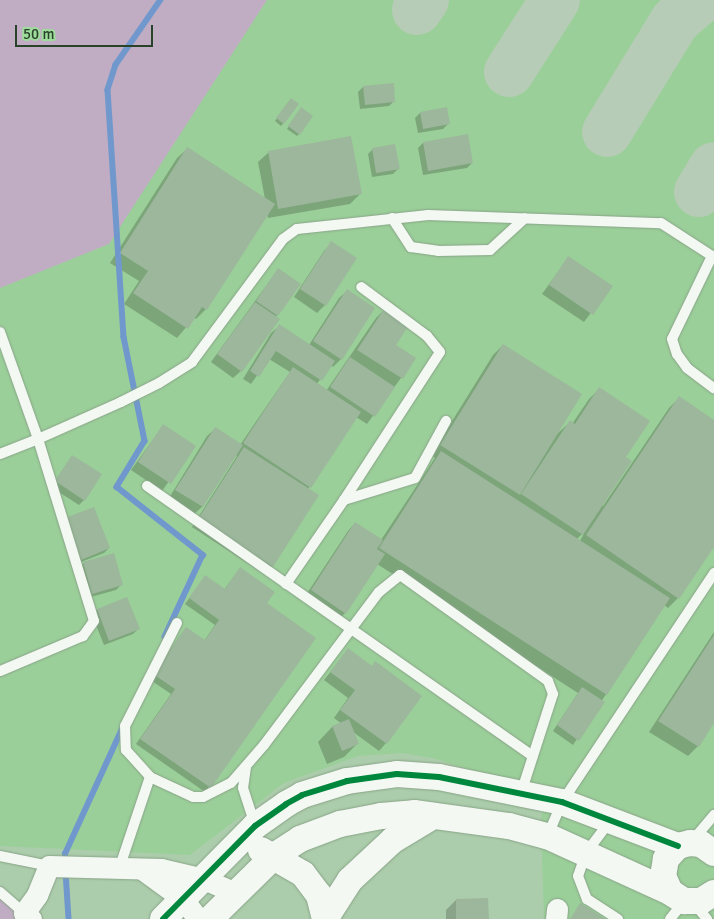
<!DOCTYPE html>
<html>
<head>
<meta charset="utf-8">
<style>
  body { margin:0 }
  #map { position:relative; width:714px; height:919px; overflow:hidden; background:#accdab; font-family:Signika,sans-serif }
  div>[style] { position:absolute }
  .built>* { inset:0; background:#9bcf99 }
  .green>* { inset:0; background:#c0adc3 }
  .shadow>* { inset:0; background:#0003 }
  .stream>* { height:5.5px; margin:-2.75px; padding:0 2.75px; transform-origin:2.75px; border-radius:2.75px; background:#7098cd }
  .taxiway>* { height:50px; margin:-25px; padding:0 25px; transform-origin:25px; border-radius:25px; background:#b6ccb6 }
  .building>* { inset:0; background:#9cb79b }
  .roads { filter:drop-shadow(0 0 1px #89a489) drop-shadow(0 0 1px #89a489) }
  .service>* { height:10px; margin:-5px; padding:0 5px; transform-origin:5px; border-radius:5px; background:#f3f8f2 }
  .minor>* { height:21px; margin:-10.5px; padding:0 10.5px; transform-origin:10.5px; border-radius:10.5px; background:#f3f8f2 }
  .tertiary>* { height:26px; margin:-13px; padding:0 13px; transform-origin:13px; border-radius:13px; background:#f3f8f2 }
  .cycleway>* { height:6px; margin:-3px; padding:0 3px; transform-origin:3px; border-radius:3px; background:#00873e }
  span { translate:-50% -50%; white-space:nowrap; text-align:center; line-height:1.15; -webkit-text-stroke:5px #9edc9c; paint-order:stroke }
  .scale { position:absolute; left:15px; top:25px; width:138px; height:22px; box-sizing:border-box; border:2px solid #294329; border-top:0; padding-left:6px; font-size:15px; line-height:18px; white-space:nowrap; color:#294329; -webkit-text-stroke:4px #9edc9c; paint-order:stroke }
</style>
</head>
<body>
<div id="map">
  <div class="built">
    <div style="clip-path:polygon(0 0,714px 0,714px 919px,544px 919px,541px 823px,544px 793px,436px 759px,403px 753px,358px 756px,284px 783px,190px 855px,0 846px)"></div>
  </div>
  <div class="green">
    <div style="clip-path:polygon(0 0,267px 0,109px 244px,0 288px)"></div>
    <div style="clip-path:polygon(0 892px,31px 919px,0 919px)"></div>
  </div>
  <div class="shadow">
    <div style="clip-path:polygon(363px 87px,394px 101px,389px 106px,360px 109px,358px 92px)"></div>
    <div style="clip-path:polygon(289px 102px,298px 104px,281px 126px,275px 121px)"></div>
    <div style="clip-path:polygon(299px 111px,299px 134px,297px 136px,287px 129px)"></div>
    <div style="clip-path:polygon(420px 113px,448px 124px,443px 129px,418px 133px,415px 118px)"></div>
    <div style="clip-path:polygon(467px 136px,472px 163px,467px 168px,423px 175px,418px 148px,423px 143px)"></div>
    <div style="clip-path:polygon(188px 148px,265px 199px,258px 162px,269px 152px,360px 194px,350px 204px,268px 218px,267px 213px,206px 309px,196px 319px,194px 318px,177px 338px,124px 304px,139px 281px,110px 263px,177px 158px)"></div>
    <div style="clip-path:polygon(373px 149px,398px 169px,393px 174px,372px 177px,368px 154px)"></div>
    <div style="clip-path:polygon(332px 243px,355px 259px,325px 305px,317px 313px,294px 297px,324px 251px)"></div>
    <div style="clip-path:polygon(568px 258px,611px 286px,584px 322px,542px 294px)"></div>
    <div style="clip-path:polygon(274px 275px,277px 315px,241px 371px,233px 378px,211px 362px)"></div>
    <div style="clip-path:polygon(347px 291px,341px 359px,333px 367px,331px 365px,316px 385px,326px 391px,376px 318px,384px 310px,394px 345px,415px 359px,367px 424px,356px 417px,308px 489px,317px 495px,272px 566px,264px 574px,192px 527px,237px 456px,235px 454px,202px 507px,194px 514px,169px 498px,207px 436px,215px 429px,240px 445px,290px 372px,269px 359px,251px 384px,243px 379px,271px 333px,279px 326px,309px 345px,339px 298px)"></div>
    <div style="clip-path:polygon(evenodd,503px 345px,557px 434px,570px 422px,572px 424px,589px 399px,599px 389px,624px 457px,601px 505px,603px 506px,669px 408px,679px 398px,714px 422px,714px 545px,678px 598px,668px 608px,664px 605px,573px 745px,553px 731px,578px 693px,377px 564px,345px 613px,338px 620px,304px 598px,348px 531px,355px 523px,381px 540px,435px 458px,431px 455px,493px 355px,503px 345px,585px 531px,580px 541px,577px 539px,585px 531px)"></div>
    <div style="clip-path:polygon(163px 426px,194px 446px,162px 491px,131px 470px)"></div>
    <div style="clip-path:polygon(72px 456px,84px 500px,79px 505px,51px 487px)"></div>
    <div style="clip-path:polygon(61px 524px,109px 548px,104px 553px,76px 564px)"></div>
    <div style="clip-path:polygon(84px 563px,121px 585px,116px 590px,87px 598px,79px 568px)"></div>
    <div style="clip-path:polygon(240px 568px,265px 604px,314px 638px,205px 792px,136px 744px,171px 694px,149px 679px,186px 628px,204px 641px,215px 625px,185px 604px,205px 577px,224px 590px)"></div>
    <div style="clip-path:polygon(127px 599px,138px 629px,133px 634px,104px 645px,92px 615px,97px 610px)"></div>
    <div style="clip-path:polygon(714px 632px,714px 721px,698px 746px,688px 756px,649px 732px)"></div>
    <div style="clip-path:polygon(348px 650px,372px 667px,386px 743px,379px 751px,353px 732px,358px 743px,344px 757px,327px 764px,318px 742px,332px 727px,342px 724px,334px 718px,348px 698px,324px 680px)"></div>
    <div style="clip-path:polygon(456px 900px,488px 919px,446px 919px,446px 910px)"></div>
  </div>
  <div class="stream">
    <div style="left:161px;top:0;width:79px;rotate:124.7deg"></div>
    <div style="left:116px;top:65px;width:26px;rotate:108deg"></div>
    <div style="left:108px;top:90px;width:248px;rotate:86.3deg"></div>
    <div style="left:124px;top:337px;width:106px;rotate:78.6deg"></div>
    <div style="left:145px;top:441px;width:54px;rotate:121.3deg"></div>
    <div style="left:117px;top:487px;width:110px;rotate:38.3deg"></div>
    <div style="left:203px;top:555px;width:90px;rotate:114.9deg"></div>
    <div style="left:65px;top:862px;width:8px;rotate:-90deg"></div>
    <div style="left:65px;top:854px;width:140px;rotate:-65.5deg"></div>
    <div style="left:66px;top:872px;width:47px;rotate:86.3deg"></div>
  </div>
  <div class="taxiway">
    <div style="left:417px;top:10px;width:12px;rotate:-55deg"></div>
    <div style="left:509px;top:72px;width:85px;rotate:-57.4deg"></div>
    <div style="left:607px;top:132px;width:130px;rotate:-58.5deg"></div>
    <div style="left:675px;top:21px;width:32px;rotate:-41deg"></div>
    <div style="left:699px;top:192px;width:29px;rotate:-59deg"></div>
  </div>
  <div class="building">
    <div style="clip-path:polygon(394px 83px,395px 102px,365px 105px,363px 86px)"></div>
    <div style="clip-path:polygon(291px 98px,299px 104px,284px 124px,276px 118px)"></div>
    <div style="clip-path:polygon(301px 107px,313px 116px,300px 135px,288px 126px)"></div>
    <div style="clip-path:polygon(447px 107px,450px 124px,423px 129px,420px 112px)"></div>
    <div style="clip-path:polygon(468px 134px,473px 163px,428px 171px,423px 142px)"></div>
    <div style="clip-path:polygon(351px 136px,362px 194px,278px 209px,268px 151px)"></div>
    <div style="clip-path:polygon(395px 144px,400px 169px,376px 173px,372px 148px)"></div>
    <div style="clip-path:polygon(187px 147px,275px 204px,207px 310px,202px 307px,188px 329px,133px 293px,148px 271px,120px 253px)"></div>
    <div style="clip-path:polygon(331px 241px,357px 258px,326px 306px,300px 289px)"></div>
    <div style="clip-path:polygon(568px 256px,613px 286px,593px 315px,549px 285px)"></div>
    <div style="clip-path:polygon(278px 268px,301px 284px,278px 316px,256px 301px)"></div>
    <div style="clip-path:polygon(347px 289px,375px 308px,342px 360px,313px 341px)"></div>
    <div style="clip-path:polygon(255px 302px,280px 319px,242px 372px,217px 354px)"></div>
    <div style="clip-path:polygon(384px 309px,409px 325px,396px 345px,416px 358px,403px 379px,357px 350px)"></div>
    <div style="clip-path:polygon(279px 324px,335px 361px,322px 381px,276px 351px,259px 377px,250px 371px)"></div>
    <div style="clip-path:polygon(503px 344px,582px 394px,520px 495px,440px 445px)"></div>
    <div style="clip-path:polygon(350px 357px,395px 387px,375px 417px,330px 387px)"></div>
    <div style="clip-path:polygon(293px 367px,361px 412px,311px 488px,243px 443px)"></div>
    <div style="clip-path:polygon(599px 387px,650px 421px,626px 457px,632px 461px,583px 535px,521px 494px,570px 420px,575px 424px)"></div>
    <div style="clip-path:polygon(679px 396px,714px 420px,714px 547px,679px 599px,586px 535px)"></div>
    <div style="clip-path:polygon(163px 424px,196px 446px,171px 484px,138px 462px)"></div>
    <div style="clip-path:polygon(215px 427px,243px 445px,203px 507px,175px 490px)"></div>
    <div style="clip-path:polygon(244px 447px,319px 495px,273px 567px,198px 519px)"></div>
    <div style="clip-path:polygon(441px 451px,670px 598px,607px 695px,379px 548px)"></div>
    <div style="clip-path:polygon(72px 455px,102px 474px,85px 501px,55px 481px)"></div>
    <div style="clip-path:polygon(94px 507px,110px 548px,81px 560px,65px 518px)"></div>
    <div style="clip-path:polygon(355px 522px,383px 540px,377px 549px,385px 554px,346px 614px,311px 590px)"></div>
    <div style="clip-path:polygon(114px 553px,123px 585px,92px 594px,83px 562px)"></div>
    <div style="clip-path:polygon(240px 567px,275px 592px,267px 603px,316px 638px,211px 788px,140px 739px,175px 689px,153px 674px,186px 627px,205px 640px,219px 620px,189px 598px,205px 575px,225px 589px)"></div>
    <div style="clip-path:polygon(127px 597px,140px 629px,109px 641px,97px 609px)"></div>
    <div style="clip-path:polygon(714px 635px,714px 723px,699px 747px,658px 721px)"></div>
    <div style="clip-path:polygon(348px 648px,372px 666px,375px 661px,422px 696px,387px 744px,340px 710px,355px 690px,330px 672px)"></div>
    <div style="clip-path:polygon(582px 687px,605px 702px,579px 741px,557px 725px)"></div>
    <div style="clip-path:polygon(349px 719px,359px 744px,342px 751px,332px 726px)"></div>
    <div style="clip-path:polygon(488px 898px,489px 919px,456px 919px,456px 899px)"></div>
    <div style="clip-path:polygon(580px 903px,605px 919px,570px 919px)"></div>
  </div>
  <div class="roads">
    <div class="service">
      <div style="left:392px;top:218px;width:35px;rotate:57deg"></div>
      <div style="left:411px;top:247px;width:27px;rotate:8deg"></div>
      <div style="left:438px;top:251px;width:52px;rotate:-1.1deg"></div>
      <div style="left:490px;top:250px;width:47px;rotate:-42.4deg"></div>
      <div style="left:0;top:332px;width:114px;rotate:70.4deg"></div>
      <div style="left:38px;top:439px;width:190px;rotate:72.9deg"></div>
      <div style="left:94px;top:621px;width:19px;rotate:126deg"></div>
      <div style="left:83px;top:636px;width:90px;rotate:157.1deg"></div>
      <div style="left:0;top:454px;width:41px;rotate:-21.5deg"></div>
      <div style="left:38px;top:439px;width:91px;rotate:-24deg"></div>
      <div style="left:121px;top:402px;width:42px;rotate:-26.6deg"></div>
      <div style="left:159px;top:383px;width:39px;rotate:-32deg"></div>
      <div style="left:192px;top:362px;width:153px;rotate:-53.5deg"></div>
      <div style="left:283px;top:239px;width:17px;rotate:-36deg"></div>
      <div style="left:297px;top:229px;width:132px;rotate:-6.1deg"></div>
      <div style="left:428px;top:215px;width:233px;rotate:2deg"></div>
      <div style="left:661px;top:223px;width:61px;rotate:32.9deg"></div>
      <div style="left:712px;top:256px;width:92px;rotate:115.7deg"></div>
      <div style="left:672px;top:339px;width:16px;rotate:72deg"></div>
      <div style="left:677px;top:354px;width:17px;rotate:54deg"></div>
      <div style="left:687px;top:368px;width:34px;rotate:37deg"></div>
      <div style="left:147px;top:486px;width:471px;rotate:35deg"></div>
      <div style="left:344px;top:500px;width:74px;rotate:-17.2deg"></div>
      <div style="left:415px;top:478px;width:65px;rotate:-61.5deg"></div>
      <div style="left:286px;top:584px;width:102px;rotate:-55.4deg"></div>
      <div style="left:344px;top:500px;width:176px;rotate:-57deg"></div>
      <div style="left:440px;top:352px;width:21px;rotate:-129deg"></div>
      <div style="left:427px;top:336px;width:82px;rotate:-143.4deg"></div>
      <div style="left:177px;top:623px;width:115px;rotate:116.8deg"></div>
      <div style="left:125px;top:726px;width:24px;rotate:88deg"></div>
      <div style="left:126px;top:750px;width:36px;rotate:48deg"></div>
      <div style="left:150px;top:777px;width:47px;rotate:24.9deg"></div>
      <div style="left:193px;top:797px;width:10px"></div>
      <div style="left:203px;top:797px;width:31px;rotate:-27deg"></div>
      <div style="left:231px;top:783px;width:50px;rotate:-49deg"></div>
      <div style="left:264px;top:745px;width:191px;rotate:-53.1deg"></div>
      <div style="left:379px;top:592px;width:27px;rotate:-39deg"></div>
      <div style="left:400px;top:575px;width:182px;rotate:35.6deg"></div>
      <div style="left:548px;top:681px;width:14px;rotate:69deg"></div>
      <div style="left:553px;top:694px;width:104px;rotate:107.9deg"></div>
      <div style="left:246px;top:767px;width:21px;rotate:98deg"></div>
      <div style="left:243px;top:788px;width:39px;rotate:72deg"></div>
      <div style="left:610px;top:821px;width:40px;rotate:127deg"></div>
      <div style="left:586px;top:853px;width:24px;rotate:109deg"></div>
      <div style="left:578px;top:876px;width:25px;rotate:69deg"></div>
      <div style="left:587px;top:899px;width:37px;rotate:33deg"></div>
      <div style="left:548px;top:835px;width:36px;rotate:-67deg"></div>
      <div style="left:562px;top:802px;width:275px;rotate:-56.4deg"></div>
      <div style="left:693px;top:840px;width:33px;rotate:-50deg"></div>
      <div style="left:0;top:856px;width:50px;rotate:11.5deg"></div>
      <div style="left:120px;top:866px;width:94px;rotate:-71.4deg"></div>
      <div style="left:0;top:892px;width:32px;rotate:41deg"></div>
      <div style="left:694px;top:903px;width:21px;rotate:51deg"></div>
      <div style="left:670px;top:919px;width:22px;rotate:-51deg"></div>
    </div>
    <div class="minor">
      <div style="left:142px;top:869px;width:51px;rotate:36.2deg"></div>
      <div style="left:183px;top:899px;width:25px;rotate:53deg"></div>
      <div style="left:31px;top:919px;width:9px;rotate:-139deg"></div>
      <div style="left:24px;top:913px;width:22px;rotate:-54deg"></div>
      <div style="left:37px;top:895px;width:31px;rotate:-68deg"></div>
      <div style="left:49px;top:866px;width:112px;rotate:1.5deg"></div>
      <div style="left:161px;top:869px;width:44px;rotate:13.1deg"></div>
      <div style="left:204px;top:879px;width:35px;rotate:24deg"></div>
      <div style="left:556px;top:919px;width:10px;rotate:-84deg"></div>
    </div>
    <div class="tertiary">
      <div style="left:261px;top:850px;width:48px;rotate:29.7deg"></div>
      <div style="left:303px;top:874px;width:26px;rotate:53deg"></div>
      <div style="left:319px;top:895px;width:25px;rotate:76deg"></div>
      <div style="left:714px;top:853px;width:16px;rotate:-145deg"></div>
      <div style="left:701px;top:844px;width:11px;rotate:-175deg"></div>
      <div style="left:690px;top:843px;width:12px;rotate:166deg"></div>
      <div style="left:678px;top:846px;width:18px;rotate:133deg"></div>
      <div style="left:666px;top:859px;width:17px;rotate:100deg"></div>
      <div style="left:663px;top:876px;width:17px;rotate:66deg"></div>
      <div style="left:670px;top:892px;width:17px;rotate:33deg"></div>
      <div style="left:684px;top:901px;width:17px"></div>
      <div style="left:701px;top:901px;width:15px;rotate:-32deg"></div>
      <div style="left:163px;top:919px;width:131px;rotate:-45.3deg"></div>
      <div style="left:255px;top:826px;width:38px;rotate:-35deg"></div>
      <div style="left:286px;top:804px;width:18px;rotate:-29deg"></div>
      <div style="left:302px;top:795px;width:47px;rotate:-17.3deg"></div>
      <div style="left:347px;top:781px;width:50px;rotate:-8deg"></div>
      <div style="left:397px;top:774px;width:42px;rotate:4.1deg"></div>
      <div style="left:439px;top:777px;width:126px;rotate:11.5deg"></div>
      <div style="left:562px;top:802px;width:124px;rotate:20.8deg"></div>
      <div style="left:210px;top:919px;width:90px;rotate:-44.5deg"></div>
      <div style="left:274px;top:856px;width:31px;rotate:-33deg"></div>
      <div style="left:300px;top:839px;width:43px;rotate:-20.6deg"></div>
      <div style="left:340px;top:824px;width:42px;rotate:-11deg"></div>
      <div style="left:381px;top:816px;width:33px;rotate:-5deg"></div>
      <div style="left:414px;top:813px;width:96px;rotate:7.8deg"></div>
      <div style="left:509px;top:826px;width:39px;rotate:15deg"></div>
      <div style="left:547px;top:836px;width:135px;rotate:24.5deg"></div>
      <div style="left:325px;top:919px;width:46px;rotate:-57.3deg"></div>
      <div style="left:350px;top:880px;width:59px;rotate:-42.9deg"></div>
      <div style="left:393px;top:840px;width:47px;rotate:-31deg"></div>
    </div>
  </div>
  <div class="cycleway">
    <div style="left:163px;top:919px;width:131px;rotate:-45.3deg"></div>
    <div style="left:255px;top:826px;width:38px;rotate:-35deg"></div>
    <div style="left:286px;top:804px;width:18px;rotate:-29deg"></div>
    <div style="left:302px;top:795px;width:47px;rotate:-17.3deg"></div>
    <div style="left:347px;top:781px;width:50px;rotate:-8deg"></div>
    <div style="left:397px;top:774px;width:42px;rotate:4.1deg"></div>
    <div style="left:439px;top:777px;width:126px;rotate:11.5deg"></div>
    <div style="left:562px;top:802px;width:124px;rotate:20.8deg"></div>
  </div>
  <div class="scale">50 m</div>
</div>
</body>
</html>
